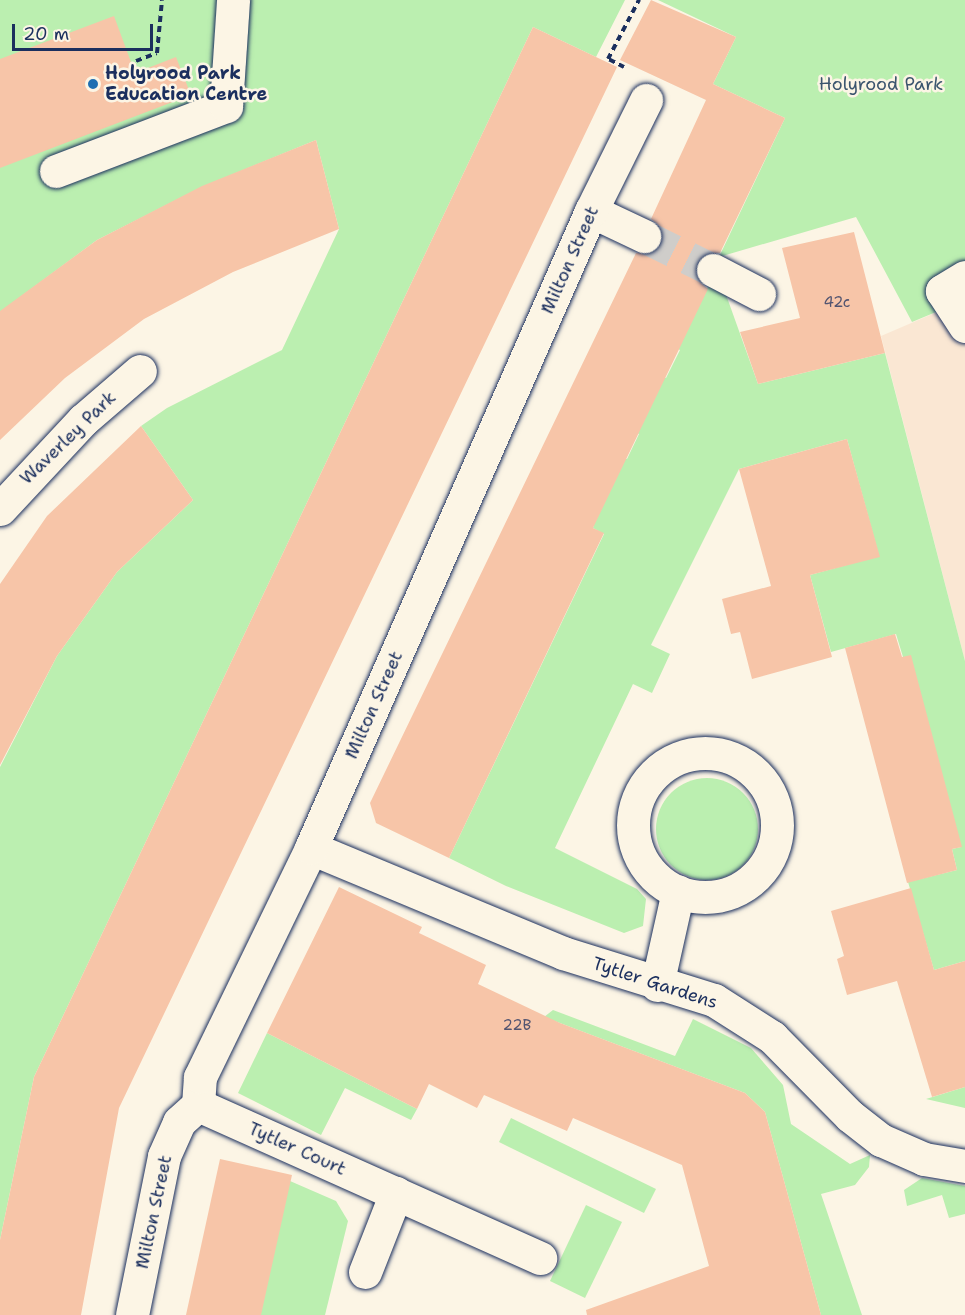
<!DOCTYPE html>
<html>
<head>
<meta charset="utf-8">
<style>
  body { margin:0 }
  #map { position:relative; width:965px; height:1315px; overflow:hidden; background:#fcf5e5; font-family:"Shantell Sans",sans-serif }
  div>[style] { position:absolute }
  .built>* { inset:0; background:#fae7d3 }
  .green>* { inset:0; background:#bbefb0 }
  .round { border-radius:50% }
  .building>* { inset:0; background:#f7c5a8 }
  .minor-tunnel>* { height:33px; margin-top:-16.5px; transform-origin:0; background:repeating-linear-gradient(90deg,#cfcdca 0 33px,transparent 0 49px) }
  .path>* { height:4px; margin-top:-2px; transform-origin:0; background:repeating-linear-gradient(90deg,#1b2f5e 0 6px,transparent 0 10.5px) }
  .roads { filter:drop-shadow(0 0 2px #1b2f5e) drop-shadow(0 0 2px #1b2f5e) }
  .minor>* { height:33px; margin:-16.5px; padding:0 16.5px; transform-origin:16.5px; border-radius:16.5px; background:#fcf5e5 }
  .minor>.ring { margin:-16.5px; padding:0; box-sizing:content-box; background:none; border:33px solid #fcf5e5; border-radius:50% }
  .dots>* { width:16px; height:16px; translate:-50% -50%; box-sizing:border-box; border:3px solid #fcf5e5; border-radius:50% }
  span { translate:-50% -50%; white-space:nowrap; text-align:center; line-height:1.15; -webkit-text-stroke:5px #fcf5e5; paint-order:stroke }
  .number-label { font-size:15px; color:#525470 }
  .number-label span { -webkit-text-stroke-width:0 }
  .poi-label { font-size:18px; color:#1b2f5e; font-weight:700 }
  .left { translate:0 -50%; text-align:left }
  .park-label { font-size:18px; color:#3b556e }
  .street-label { font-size:18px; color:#1b2f5e }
  .scale { position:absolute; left:12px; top:24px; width:141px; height:27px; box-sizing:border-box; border:3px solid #1b2f5e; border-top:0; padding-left:8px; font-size:18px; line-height:21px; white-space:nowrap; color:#1b2f5e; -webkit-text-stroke:4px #fcf5e5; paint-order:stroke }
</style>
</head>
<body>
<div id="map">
  <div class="built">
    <div style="clip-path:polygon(965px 300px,965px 661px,881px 336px)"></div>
  </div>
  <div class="green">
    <div style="clip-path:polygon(0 0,625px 0,596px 57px,533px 27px,34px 1077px,0 1240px,0 767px,57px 656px,117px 572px,193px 500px,141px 426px,167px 408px,282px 350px,339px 229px,316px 140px,202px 187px,97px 240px,0 312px)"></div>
    <div style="clip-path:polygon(658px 0,965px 0,965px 300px,912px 322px,856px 217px,719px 257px,785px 118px,713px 84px,736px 37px)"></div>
    <div style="clip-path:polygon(711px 283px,724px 289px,758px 384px,885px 353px,965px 661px,965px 961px,934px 970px,908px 882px,957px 870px,952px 849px,961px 847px,896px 634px,831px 652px,810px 575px,879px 556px,847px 439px,739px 469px,651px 645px,670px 654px,652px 693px,633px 684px,555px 848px,637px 889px,646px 899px,643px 926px,624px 933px,506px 886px,449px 858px,604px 534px,593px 528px,615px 454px,627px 459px,639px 434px,626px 427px,653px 372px,666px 378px,680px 350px,667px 344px)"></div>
    <div class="round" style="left:656px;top:778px;width:102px;height:102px"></div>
    <div style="clip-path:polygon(553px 1010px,675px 1056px,693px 1019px,751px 1048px,783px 1085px,791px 1124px,850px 1164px,870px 1155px,869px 1167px,855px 1185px,821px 1194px,862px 1315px,821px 1315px,765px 1112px,745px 1093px,544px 1017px)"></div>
    <div style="clip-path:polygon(267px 1033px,417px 1109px,411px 1120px,345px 1088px,321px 1135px,238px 1093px)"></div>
    <div style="clip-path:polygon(965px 1087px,965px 1108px,926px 1099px)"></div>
    <div style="clip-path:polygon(511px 1118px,656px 1189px,644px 1213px,499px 1142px)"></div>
    <div style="clip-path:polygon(922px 1178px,965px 1186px,965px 1214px,949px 1218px,942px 1195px,907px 1206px,904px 1190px)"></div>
    <div style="clip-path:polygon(290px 1181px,336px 1201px,348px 1221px,325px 1315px,247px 1315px)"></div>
    <div style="clip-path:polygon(586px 1205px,622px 1222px,585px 1298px,550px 1281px)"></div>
  </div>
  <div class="building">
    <div style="clip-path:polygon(651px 0,736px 37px,713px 84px,785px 118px,720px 253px,703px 254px,696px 262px,697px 280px,708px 289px,593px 528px,604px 533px,449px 858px,376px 823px,370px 803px,636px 253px,654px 252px,661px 243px,660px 226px,651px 219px,706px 100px,620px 60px)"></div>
    <div style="clip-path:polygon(114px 16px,135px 73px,176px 57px,191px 95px,0 168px,0 59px)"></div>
    <div style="clip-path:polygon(533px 27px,617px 67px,119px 1108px,81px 1315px,0 1315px,0 1240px,34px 1077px)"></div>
    <div style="clip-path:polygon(316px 140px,339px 229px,233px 272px,144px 319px,65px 378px,0 440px,0 311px,97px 240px,202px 186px)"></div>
    <div style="clip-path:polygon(854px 232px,885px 353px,758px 384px,740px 332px,800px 318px,782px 248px)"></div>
    <div style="clip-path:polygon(141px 426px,193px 500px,117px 572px,57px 656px,0 765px,0 584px,47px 516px)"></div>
    <div style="clip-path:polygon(847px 439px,880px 557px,810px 575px,832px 657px,752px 679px,740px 632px,731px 634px,722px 599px,771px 586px,739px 469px)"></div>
    <div style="clip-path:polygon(895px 634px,902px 657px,911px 655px,962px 847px,952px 849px,957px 870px,907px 883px,845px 648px)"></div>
    <div style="clip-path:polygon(339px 887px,422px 927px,419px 933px,486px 965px,478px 984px,560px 1023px,745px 1093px,765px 1112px,821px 1315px,587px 1315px,586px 1310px,709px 1266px,682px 1165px,573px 1118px,567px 1131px,484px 1095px,477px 1108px,429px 1084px,417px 1109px,267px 1033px)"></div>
    <div style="clip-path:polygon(911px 888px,934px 970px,965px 961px,965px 1087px,932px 1097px,897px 981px,847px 995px,837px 959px,844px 956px,831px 911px)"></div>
    <div style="clip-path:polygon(220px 1159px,292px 1175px,261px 1315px,186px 1315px)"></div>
  </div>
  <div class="minor-tunnel">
    <div style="left:644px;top:236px;width:77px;rotate:26.2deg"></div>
  </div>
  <div class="path">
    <div style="left:136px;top:61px;width:22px;rotate:-21deg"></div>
    <div style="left:157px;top:53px;width:53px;rotate:-84.6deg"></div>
    <div style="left:624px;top:67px;width:18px;rotate:-153deg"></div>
    <div style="left:608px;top:59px;width:67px;rotate:-62.3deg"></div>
  </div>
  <div class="roads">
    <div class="minor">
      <div style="left:56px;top:171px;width:182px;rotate:-20.9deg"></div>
      <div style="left:226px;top:106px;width:106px;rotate:-86.2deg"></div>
      <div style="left:591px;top:211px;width:59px;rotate:25.3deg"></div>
      <div style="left:713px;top:270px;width:52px;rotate:27.6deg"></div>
      <div style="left:965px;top:277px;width:27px;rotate:149deg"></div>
      <div style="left:942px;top:291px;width:42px;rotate:56.7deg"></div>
      <div style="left:0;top:509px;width:122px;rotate:-47deg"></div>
      <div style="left:83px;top:420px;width:75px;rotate:-40.7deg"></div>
      <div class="ring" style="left:633px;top:753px;width:111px;height:111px"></div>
      <div style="left:311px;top:848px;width:273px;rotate:22.6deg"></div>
      <div style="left:563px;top:953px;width:158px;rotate:17.3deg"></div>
      <div style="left:714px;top:1000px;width:69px;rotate:32.5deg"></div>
      <div style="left:772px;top:1037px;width:111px;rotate:45.4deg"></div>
      <div style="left:850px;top:1116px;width:39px;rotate:38deg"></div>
      <div style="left:881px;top:1140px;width:47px;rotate:23.8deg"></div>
      <div style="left:924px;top:1159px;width:42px;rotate:9.7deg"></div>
      <div style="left:657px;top:985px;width:96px;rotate:-77.4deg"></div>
      <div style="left:198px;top:1105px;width:375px;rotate:24.1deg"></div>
      <div style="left:365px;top:1272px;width:85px;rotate:-68.6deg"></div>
      <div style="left:132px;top:1315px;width:162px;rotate:-78.6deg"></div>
      <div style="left:164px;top:1156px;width:37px;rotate:-66deg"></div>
      <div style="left:179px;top:1122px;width:25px;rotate:-42deg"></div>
      <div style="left:198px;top:1105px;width:28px;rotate:-86deg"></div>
      <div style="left:200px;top:1077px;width:254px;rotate:-64.1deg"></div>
      <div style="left:311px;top:848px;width:696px;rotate:-66.27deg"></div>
      <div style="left:591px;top:211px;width:124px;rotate:-63.6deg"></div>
    </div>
  </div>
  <div class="dots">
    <div style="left:93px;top:84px;background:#1f6fb2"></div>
  </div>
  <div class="number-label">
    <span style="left:837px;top:303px">42c</span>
    <span style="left:517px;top:1026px">22B</span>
  </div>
  <div class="poi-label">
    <span class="left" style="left:105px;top:84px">Holyrood Park<br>Education Centre</span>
  </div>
  <div class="park-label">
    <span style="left:881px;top:84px">Holyrood Park</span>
  </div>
  <div class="street-label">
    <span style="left:570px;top:260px;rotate:-66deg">Milton Street</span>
    <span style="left:68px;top:438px;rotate:-44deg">Waverley Park</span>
    <span style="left:374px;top:705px;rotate:-66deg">Milton Street</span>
    <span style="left:655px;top:983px;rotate:18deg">Tytler Gardens</span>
    <span style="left:297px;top:1149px;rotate:24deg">Tytler Court</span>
    <span style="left:154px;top:1212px;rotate:-78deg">Milton Street</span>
  </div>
  <div class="scale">20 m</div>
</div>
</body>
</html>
